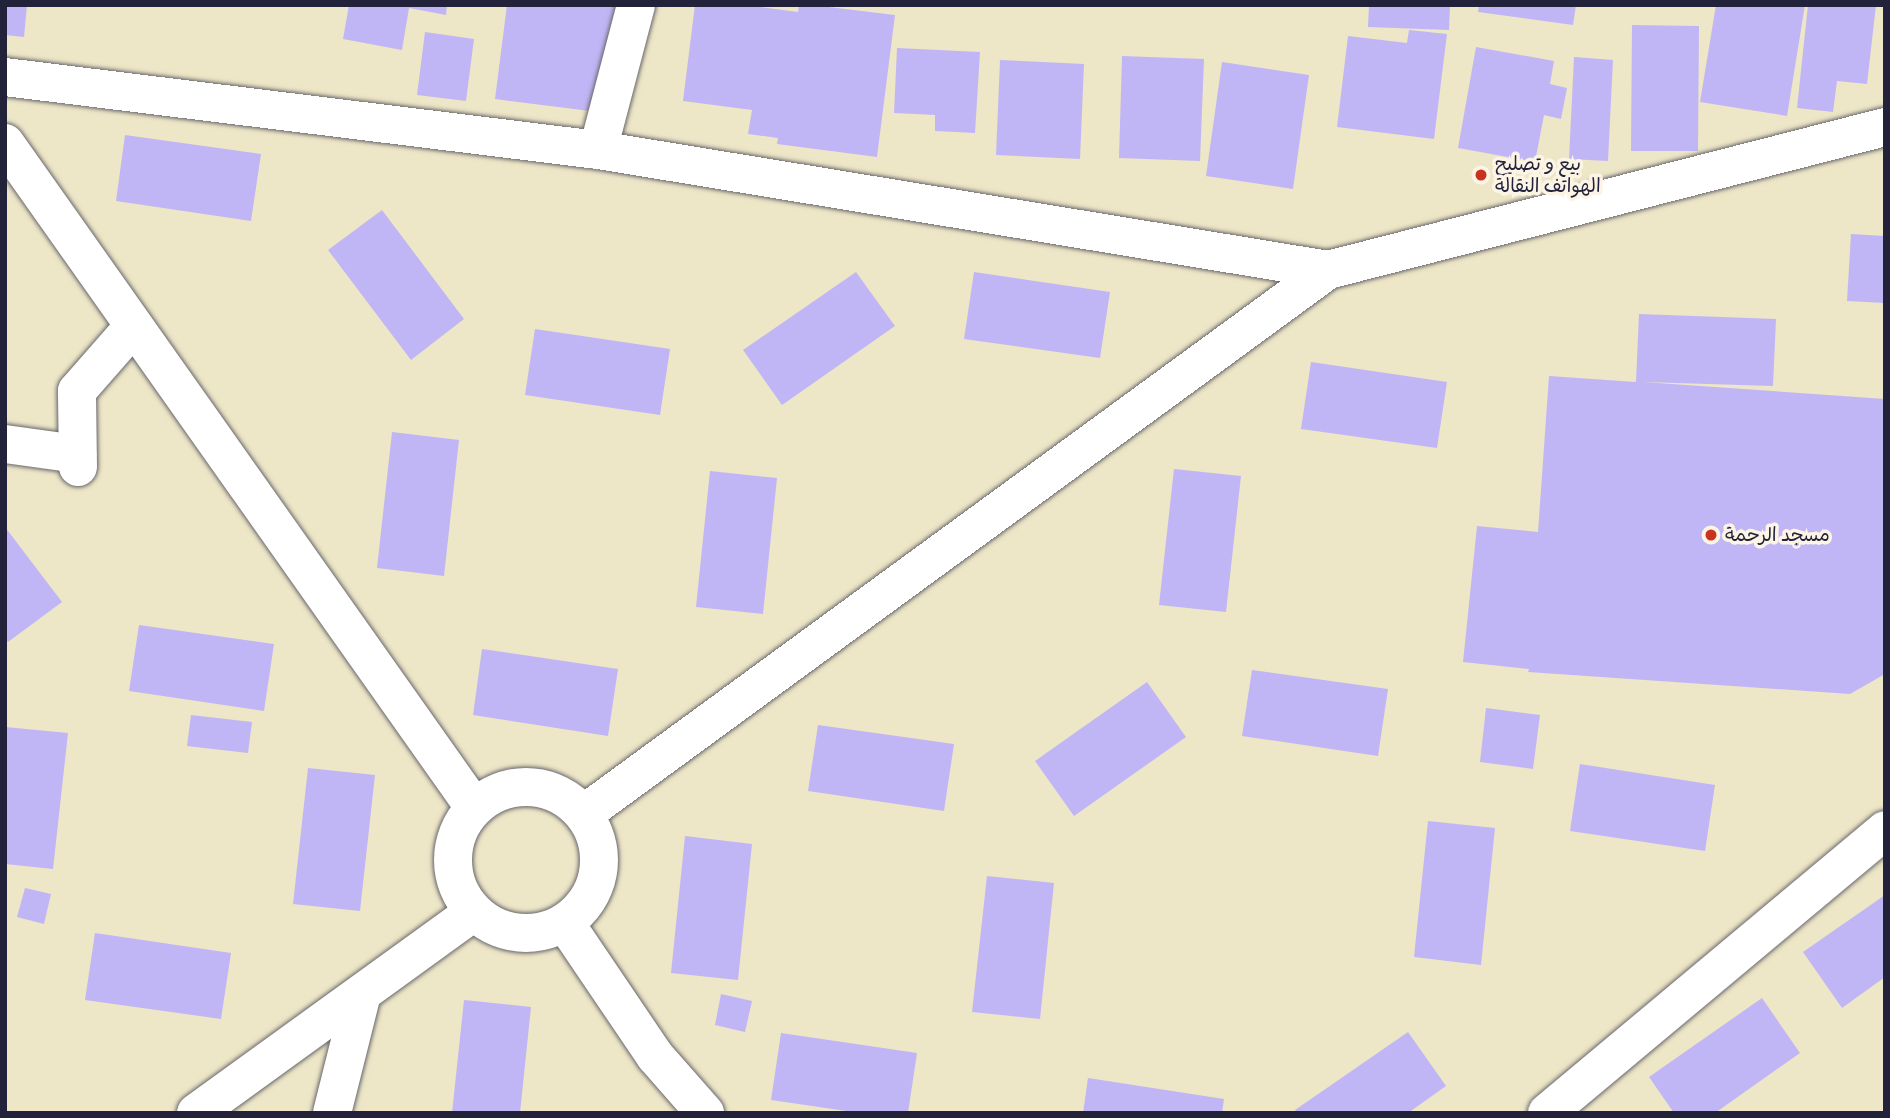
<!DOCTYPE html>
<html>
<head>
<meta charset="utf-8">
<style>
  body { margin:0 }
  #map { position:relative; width:1890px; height:1118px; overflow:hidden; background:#ede6c7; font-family:"Patrick Hand","Playpen Sans Arabic",sans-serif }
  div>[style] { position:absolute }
  .building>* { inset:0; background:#c1b6f5 }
  .roads { filter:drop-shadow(0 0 2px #69676c) drop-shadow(0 0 2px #69676c) }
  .street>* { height:38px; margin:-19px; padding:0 19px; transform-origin:19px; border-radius:19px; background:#fff }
  .street>.ring { margin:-19px; padding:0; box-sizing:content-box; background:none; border:38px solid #fff; border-radius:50% }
  .dots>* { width:19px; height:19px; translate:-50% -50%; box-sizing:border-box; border:4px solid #fcf5e5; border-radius:50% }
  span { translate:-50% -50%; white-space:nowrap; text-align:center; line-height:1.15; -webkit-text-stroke:7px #fcf5e5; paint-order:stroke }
  .poi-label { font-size:19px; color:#22223b }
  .left { translate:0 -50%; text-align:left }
  .frame { position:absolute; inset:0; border:7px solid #22223b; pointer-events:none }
</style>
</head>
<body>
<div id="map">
  <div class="building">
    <div style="clip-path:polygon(5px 5px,27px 5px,24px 37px,5px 35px)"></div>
    <div style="clip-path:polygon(349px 5px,447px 5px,446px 15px,409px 8px,402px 50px,343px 39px)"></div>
    <div style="clip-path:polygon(507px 5px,619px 5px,606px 113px,495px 99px)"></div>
    <div style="clip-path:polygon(695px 5px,746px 5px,798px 12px,799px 5px,812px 5px,895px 15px,877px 157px,777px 144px,778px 138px,748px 134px,752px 110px,683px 101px)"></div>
    <div style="clip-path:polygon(1369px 5px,1450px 5px,1449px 30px,1368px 27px)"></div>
    <div style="clip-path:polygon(1479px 5px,1576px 5px,1573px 25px,1478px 12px)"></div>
    <div style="clip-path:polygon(1716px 5px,1805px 5px,1787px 116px,1700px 102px)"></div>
    <div style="clip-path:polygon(1808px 5px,1876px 5px,1867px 84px,1837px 81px,1833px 112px,1797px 108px)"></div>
    <div style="clip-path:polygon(1632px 25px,1699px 26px,1698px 151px,1631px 151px)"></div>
    <div style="clip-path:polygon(1409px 30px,1447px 34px,1434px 139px,1337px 127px,1348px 36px,1407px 43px)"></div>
    <div style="clip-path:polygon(425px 32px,474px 39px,466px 101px,417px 95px)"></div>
    <div style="clip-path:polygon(1476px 47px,1554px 61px,1550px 84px,1567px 88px,1561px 119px,1544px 115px,1535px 162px,1458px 148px)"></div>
    <div style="clip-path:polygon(897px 48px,980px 52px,975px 133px,935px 131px,935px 115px,894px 113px)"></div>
    <div style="clip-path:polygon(1122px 56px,1204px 59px,1200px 161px,1119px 158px)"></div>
    <div style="clip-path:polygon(1574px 57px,1613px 60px,1608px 161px,1569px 159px)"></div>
    <div style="clip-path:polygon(1000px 60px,1084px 64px,1080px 159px,996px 155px)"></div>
    <div style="clip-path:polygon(1222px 62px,1309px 75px,1293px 189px,1206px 176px)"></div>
    <div style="clip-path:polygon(125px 135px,261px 154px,251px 221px,116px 201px)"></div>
    <div style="clip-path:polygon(382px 210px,464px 319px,411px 360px,328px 250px)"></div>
    <div style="clip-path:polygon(1851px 234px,1885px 236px,1885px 303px,1847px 301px)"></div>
    <div style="clip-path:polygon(856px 272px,895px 326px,782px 405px,743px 350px)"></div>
    <div style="clip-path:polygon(974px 272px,1110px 292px,1100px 358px,964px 339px)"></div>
    <div style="clip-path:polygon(1639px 314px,1776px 319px,1773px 386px,1643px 382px,1885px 399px,1885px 674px,1850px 694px,1528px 672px,1529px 669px,1463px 662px,1477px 526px,1538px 532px,1549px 376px,1636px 382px)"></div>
    <div style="clip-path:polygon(535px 329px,670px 349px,660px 415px,525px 395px)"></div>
    <div style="clip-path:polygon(1311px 362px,1447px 382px,1437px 448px,1301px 429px)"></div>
    <div style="clip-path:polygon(392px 432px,459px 440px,444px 576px,377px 568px)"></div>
    <div style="clip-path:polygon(1174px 469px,1241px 476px,1226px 612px,1159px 605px)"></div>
    <div style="clip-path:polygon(710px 471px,777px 478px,763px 614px,696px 607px)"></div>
    <div style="clip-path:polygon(5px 527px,62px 602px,8px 642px,5px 638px)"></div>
    <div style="clip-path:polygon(139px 625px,274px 644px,264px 711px,129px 691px)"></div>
    <div style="clip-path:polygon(482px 649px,618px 669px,608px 736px,473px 715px)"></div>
    <div style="clip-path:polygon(1252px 670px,1388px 689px,1378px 756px,1242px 736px)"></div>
    <div style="clip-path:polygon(1147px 682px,1186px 737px,1074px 816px,1035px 761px)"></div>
    <div style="clip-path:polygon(1486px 708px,1540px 715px,1533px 769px,1480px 762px)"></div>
    <div style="clip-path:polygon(191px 715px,252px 722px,248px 753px,187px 746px)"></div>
    <div style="clip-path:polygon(818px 725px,954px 744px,944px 811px,808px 791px)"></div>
    <div style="clip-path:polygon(5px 727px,68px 733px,53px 869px,5px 864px)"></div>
    <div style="clip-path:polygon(1580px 764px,1715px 785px,1705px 851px,1570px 831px)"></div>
    <div style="clip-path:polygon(308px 768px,375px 775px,360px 911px,293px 904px)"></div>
    <div style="clip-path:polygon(1428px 821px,1495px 828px,1481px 965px,1414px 957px)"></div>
    <div style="clip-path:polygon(685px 836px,752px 844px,738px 980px,671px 973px)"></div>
    <div style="clip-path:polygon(987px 876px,1054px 883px,1040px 1019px,972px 1012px)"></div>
    <div style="clip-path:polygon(25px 888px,51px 894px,44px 924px,17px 917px)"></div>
    <div style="clip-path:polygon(1885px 895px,1885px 977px,1842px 1008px,1803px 952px)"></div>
    <div style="clip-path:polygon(95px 933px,231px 953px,221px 1019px,85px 1000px)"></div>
    <div style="clip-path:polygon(721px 994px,752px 1001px,745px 1032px,715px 1025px)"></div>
    <div style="clip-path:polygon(1762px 998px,1800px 1053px,1715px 1113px,1674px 1113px,1649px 1077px)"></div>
    <div style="clip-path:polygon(464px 1000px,531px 1007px,520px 1113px,452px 1113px)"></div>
    <div style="clip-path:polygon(1408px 1032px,1446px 1086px,1408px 1113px,1297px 1113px,1295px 1110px)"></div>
    <div style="clip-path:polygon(781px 1033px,917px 1053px,908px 1113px,860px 1113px,771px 1100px)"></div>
    <div style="clip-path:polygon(1088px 1078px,1224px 1099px,1222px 1113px,1083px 1113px)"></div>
  </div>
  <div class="roads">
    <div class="street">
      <div style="left:5px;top:77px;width:597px;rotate:7.02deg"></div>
      <div style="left:598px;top:150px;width:740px;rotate:9.33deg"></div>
      <div style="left:5px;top:143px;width:813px;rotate:54.77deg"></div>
      <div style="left:598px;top:150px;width:150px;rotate:-75.3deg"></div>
      <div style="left:5px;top:444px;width:73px;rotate:7.9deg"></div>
      <div style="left:78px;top:467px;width:76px;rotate:-90.8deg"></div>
      <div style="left:77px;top:391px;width:86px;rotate:-48.8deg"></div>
      <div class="ring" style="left:453px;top:787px;width:108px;height:108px"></div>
      <div style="left:585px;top:813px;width:920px;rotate:-36.16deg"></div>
      <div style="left:1328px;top:270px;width:575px;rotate:-14.4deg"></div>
      <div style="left:565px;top:923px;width:161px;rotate:55.9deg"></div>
      <div style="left:655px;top:1056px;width:76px;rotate:48.7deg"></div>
      <div style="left:196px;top:1113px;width:343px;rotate:-35.9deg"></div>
      <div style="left:332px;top:1113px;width:123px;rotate:-75.9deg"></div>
      <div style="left:1547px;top:1113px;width:441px;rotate:-39.9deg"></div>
    </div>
  </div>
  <div class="dots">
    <div style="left:1481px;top:175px;background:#c8321e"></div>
    <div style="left:1711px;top:535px;background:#c8321e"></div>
  </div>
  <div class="poi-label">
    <span class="left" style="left:1495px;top:175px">بيع و تصليح<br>الهواتف النقالة</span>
    <span class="left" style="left:1725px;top:535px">مسجد الرحمة</span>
  </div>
  <div class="frame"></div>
</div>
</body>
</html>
